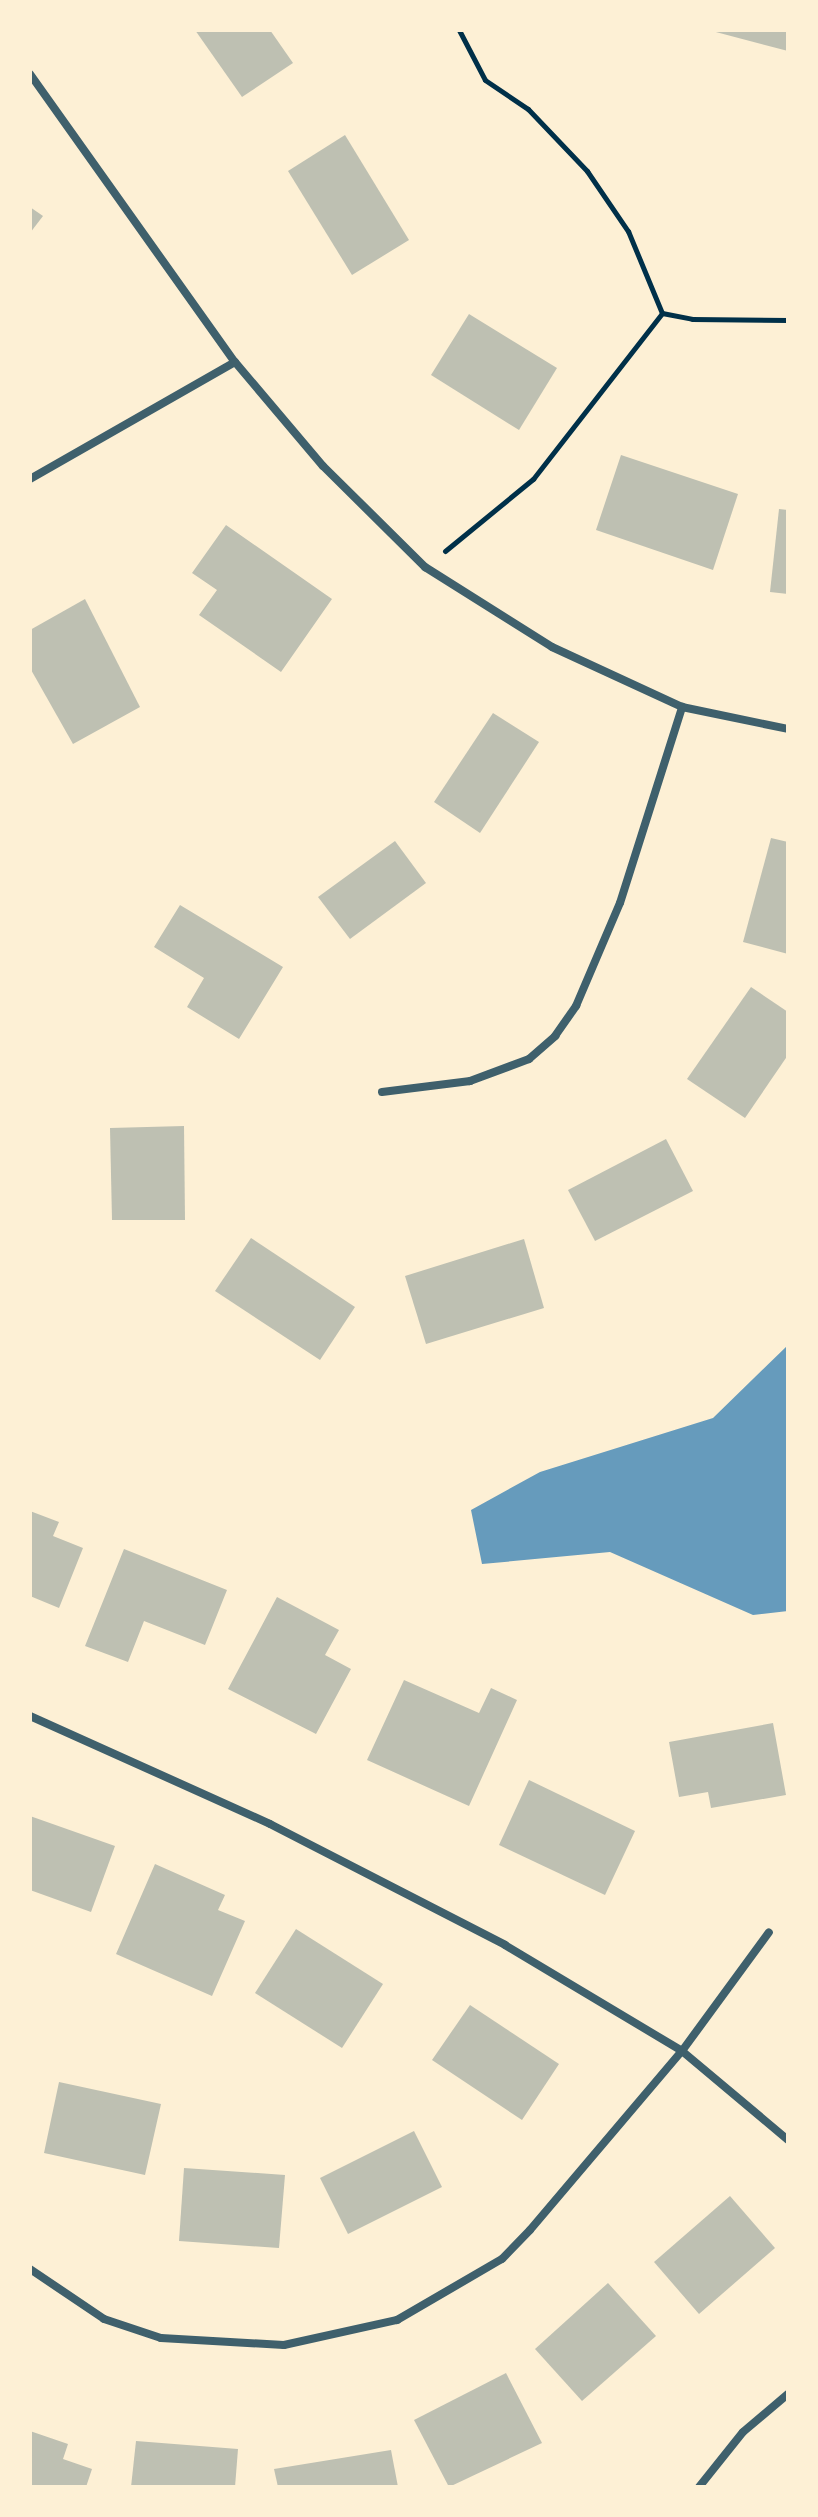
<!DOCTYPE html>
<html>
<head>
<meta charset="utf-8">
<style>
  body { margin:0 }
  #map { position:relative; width:818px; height:2517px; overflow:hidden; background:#fdf0d5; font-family:Georgia,serif }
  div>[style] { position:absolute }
  .water>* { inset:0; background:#669bbc }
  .building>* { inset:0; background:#bec0b2 }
  .path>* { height:5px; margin:-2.5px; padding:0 2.5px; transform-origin:2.5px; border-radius:2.5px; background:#003049 }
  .minor>* { height:8px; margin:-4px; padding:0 4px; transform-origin:4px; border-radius:4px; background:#3f606c }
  span { translate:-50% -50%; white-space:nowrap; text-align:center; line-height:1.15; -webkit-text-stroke:6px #fdf0d5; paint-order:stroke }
  .frame { position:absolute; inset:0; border:32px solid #fdf0d5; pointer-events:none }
</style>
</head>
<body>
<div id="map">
  <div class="water">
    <div style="clip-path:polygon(788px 1345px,788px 1611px,753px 1615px,610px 1552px,482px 1564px,471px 1510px,540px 1472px,713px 1418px)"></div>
  </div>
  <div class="building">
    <div style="clip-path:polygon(195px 30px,270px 30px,293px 63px,242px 97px)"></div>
    <div style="clip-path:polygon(712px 30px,788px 30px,788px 51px,712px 31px)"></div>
    <div style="clip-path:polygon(345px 135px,409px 240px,352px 275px,288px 171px)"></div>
    <div style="clip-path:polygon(30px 207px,43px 216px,30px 233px)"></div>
    <div style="clip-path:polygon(469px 314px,557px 368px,519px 430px,431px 375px)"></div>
    <div style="clip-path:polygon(621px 455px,738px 494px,713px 570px,596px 530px)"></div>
    <div style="clip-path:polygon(779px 509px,788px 510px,788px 594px,770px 592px)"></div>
    <div style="clip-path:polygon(226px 525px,332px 599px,281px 672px,199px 615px,217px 590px,192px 573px)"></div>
    <div style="clip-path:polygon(85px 599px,140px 707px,73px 744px,30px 668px,30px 630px)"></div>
    <div style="clip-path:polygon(493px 713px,539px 742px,480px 833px,434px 802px)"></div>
    <div style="clip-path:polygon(771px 838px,788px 842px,788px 954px,743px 942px)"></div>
    <div style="clip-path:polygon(395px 841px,426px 883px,350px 939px,318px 897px)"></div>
    <div style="clip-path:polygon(180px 905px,283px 967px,239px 1039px,187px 1007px,204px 978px,154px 947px)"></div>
    <div style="clip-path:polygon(751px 987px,788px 1012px,788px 1055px,745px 1118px,687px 1079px)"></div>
    <div style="clip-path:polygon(184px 1126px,185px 1220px,112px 1220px,110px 1128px)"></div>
    <div style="clip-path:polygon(666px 1139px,693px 1191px,595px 1241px,568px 1190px)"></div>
    <div style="clip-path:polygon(251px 1238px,355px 1307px,320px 1360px,215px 1291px)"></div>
    <div style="clip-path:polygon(524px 1239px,544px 1308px,426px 1344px,405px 1276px)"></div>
    <div style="clip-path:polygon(30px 1511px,59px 1522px,53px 1536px,83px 1548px,59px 1608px,30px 1596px)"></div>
    <div style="clip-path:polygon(124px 1549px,227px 1590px,205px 1645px,144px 1621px,128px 1662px,85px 1646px)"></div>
    <div style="clip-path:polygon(277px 1597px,339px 1630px,325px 1655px,351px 1669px,316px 1734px,228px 1689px)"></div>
    <div style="clip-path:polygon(404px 1680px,479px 1713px,491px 1688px,517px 1700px,469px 1806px,367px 1760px)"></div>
    <div style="clip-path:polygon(773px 1723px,786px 1795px,711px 1808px,708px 1792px,679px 1797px,669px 1742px)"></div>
    <div style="clip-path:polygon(529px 1780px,635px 1831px,605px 1895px,499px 1845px)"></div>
    <div style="clip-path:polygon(30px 1816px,115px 1846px,91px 1912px,30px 1890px)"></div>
    <div style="clip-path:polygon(155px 1864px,225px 1895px,218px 1910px,245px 1921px,212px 1996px,116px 1954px)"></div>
    <div style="clip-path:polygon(296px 1929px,383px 1984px,342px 2048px,255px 1993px)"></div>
    <div style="clip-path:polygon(470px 2005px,559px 2064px,522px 2120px,432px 2060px)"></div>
    <div style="clip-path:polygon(59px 2082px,161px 2104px,145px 2175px,44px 2153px)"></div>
    <div style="clip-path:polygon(414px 2131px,442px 2187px,348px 2234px,320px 2178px)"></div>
    <div style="clip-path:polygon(184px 2168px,285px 2175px,279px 2248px,179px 2241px)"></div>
    <div style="clip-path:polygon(730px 2196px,775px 2248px,699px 2314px,654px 2262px)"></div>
    <div style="clip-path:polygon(608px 2283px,656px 2336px,582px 2401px,535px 2349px)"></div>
    <div style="clip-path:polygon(506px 2373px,542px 2443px,449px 2487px,414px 2420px)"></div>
    <div style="clip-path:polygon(30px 2431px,68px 2444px,63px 2459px,92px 2469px,86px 2487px,30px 2487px)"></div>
    <div style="clip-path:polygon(136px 2441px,238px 2449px,235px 2487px,131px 2487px)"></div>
    <div style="clip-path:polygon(391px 2450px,398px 2487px,278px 2487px,274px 2469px)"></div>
  </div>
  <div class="path">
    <div style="left:459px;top:30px;width:56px;rotate:62.5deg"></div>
    <div style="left:485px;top:80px;width:52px;rotate:34deg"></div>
    <div style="left:528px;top:109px;width:86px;rotate:46.4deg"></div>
    <div style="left:587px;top:171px;width:73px;rotate:55.7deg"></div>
    <div style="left:628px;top:231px;width:89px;rotate:67.5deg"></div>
    <div style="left:445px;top:551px;width:114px;rotate:-39.3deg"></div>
    <div style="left:533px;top:479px;width:210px;rotate:-52.1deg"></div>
    <div style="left:662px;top:313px;width:31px;rotate:11deg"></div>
    <div style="left:692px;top:319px;width:96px;rotate:0.6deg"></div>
  </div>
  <div class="minor">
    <div style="left:30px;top:74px;width:354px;rotate:54.6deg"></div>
    <div style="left:235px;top:362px;width:136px;rotate:49.8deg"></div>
    <div style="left:323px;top:466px;width:144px;rotate:44.7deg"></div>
    <div style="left:425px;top:567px;width:150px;rotate:32.2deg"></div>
    <div style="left:552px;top:647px;width:143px;rotate:24.8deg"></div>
    <div style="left:682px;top:707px;width:108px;rotate:11.7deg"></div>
    <div style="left:30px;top:479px;width:236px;rotate:-29.7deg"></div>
    <div style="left:382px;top:1092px;width:89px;rotate:-7.1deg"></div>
    <div style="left:470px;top:1081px;width:63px;rotate:-20.4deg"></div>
    <div style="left:529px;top:1059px;width:35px;rotate:-41deg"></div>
    <div style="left:555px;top:1036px;width:37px;rotate:-55deg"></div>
    <div style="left:576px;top:1006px;width:112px;rotate:-66.9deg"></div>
    <div style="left:620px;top:903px;width:206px;rotate:-72.4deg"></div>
    <div style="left:30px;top:1716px;width:263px;rotate:24.2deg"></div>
    <div style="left:270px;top:1824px;width:264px;rotate:27.2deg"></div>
    <div style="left:505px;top:1945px;width:206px;rotate:30.9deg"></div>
    <div style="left:682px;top:2051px;width:138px;rotate:40deg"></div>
    <div style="left:30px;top:2269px;width:89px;rotate:34deg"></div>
    <div style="left:104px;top:2319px;width:60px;rotate:18.4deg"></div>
    <div style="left:161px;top:2338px;width:123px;rotate:3.3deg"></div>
    <div style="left:284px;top:2345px;width:116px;rotate:-12.5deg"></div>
    <div style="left:397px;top:2320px;width:121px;rotate:-30.2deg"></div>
    <div style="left:502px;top:2259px;width:40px;rotate:-46deg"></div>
    <div style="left:530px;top:2230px;width:235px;rotate:-49.7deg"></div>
    <div style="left:682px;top:2051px;width:147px;rotate:-53.8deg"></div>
    <div style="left:699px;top:2487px;width:70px;rotate:-51.3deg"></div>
    <div style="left:743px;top:2432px;width:59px;rotate:-40.2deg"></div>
  </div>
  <div class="frame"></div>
</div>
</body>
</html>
